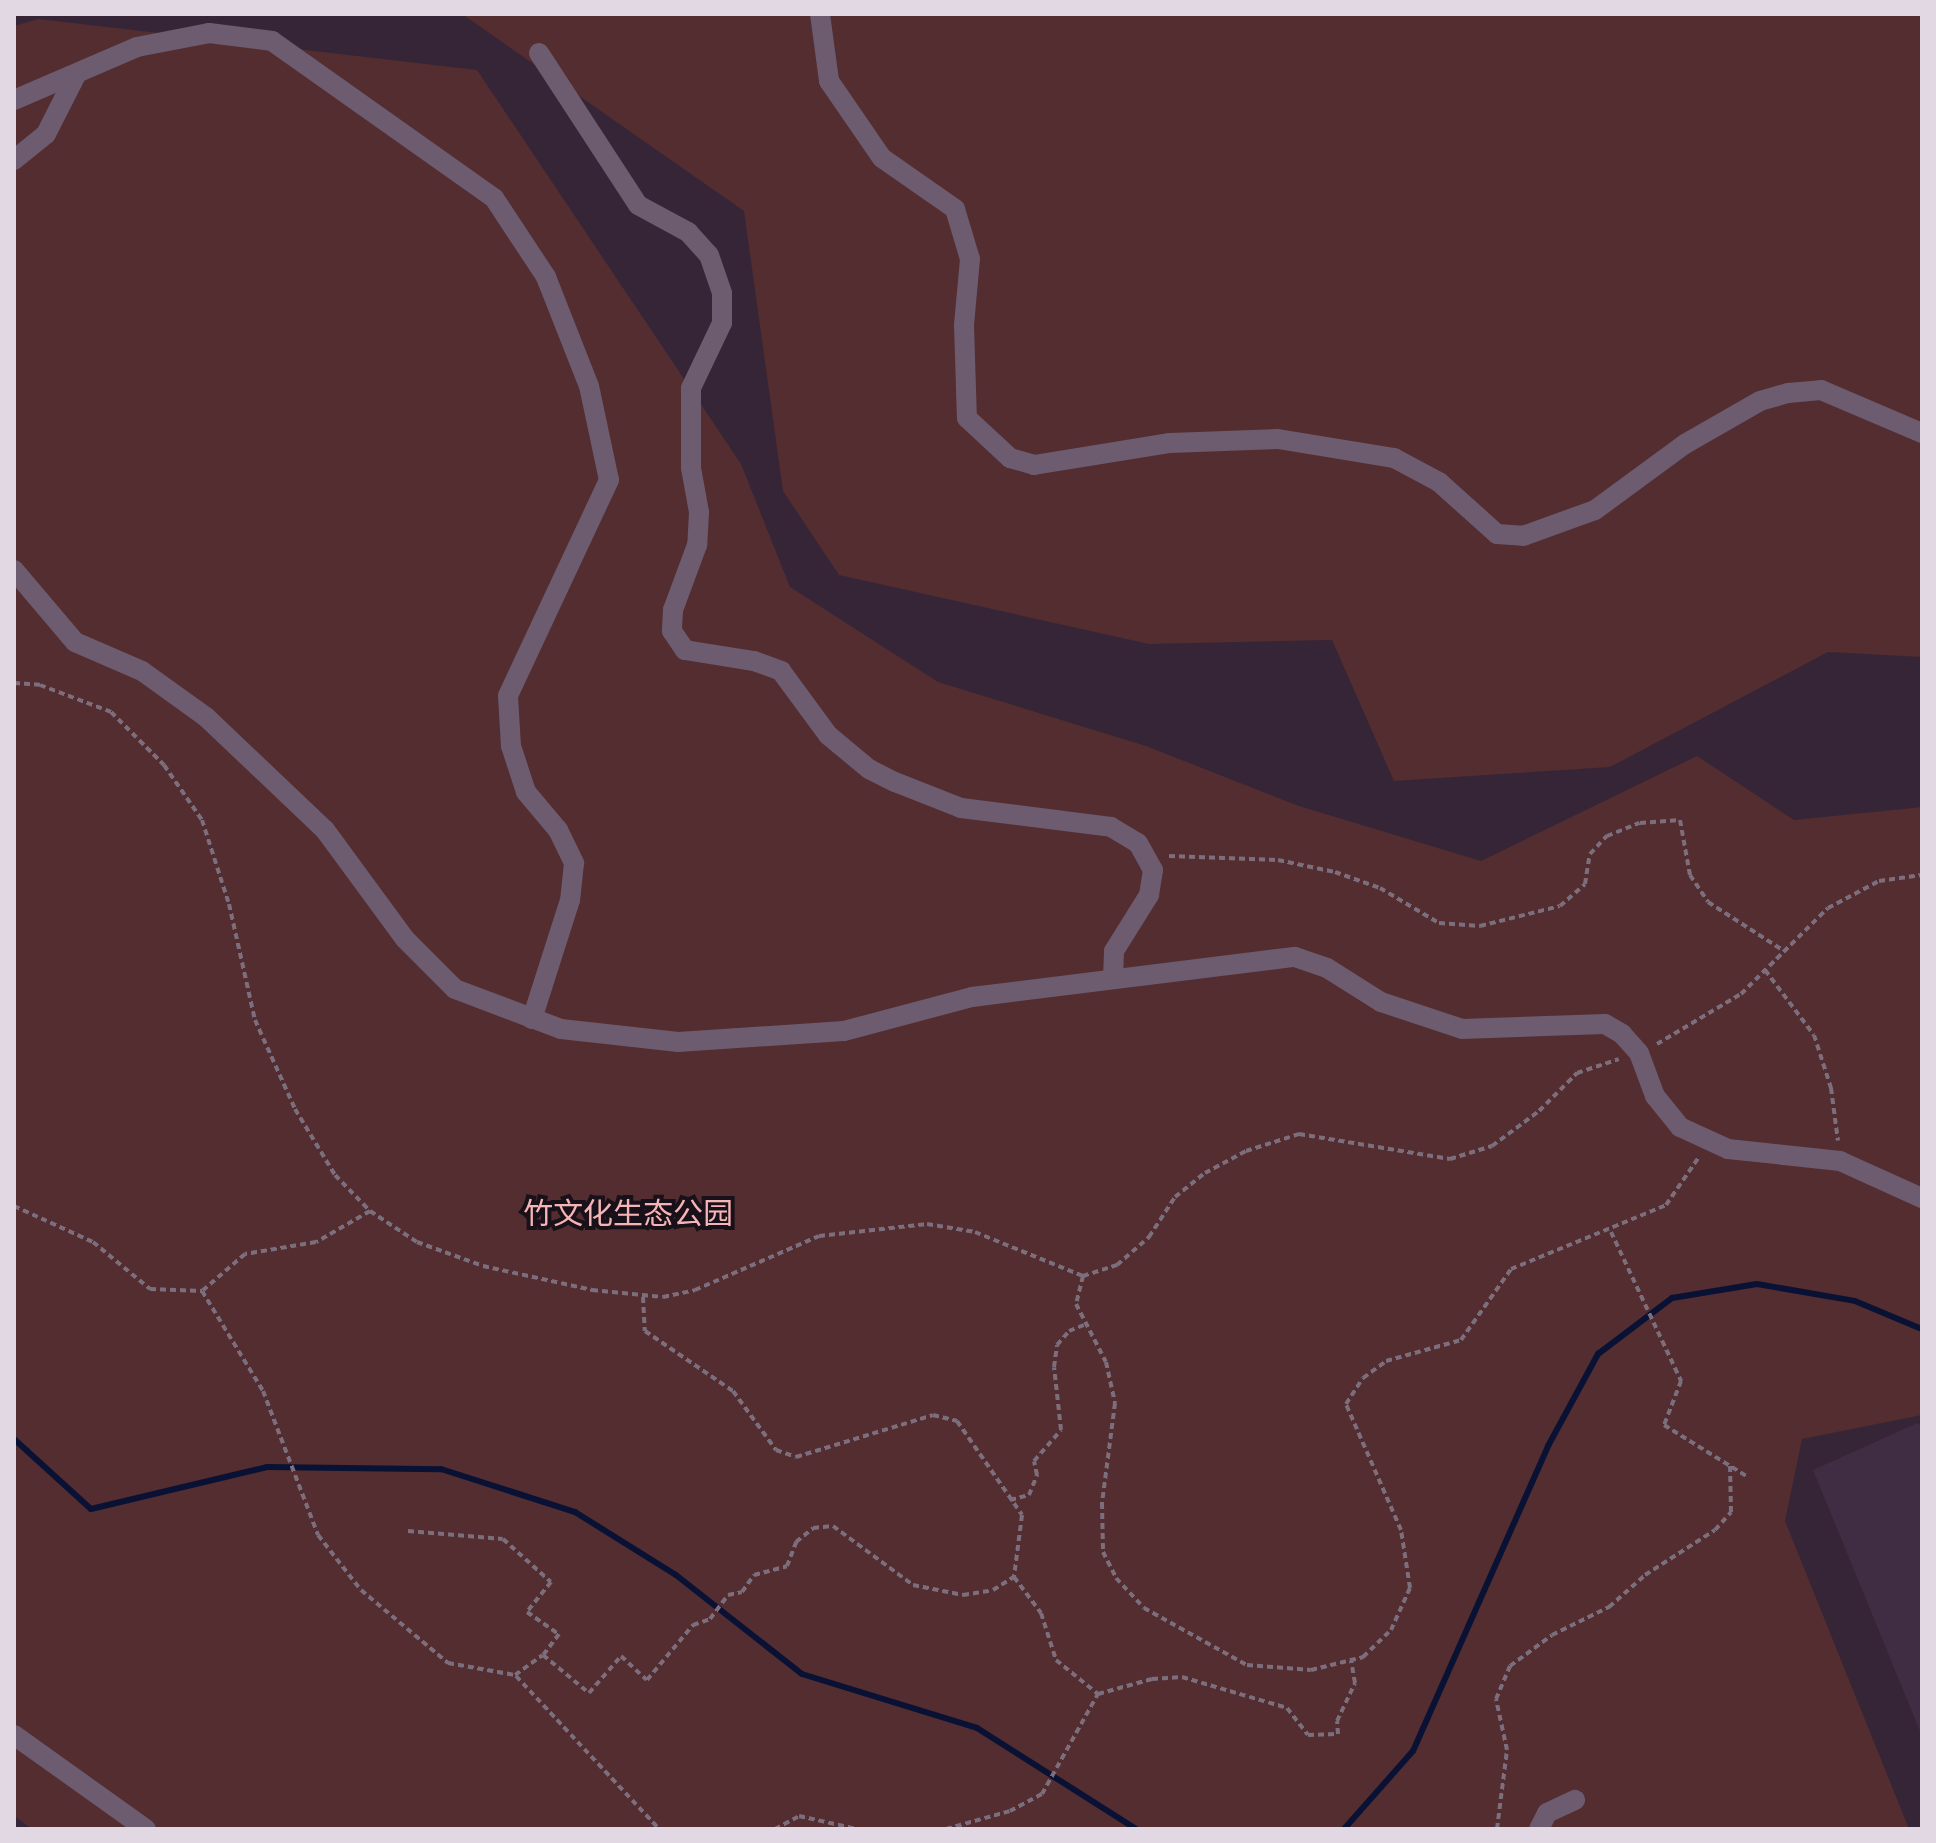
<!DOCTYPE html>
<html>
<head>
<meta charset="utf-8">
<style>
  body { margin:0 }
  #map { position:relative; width:1936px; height:1843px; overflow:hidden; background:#352537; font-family:Figtree,"Noto Sans SC",sans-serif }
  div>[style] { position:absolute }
  .built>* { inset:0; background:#402c43 }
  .green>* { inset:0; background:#532d2f }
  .stream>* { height:6px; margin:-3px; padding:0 3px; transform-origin:3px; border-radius:3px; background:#091234 }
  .path>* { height:4px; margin-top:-2px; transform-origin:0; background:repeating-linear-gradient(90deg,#7c6e7d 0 6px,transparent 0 10px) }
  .minor>* { height:20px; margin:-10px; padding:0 10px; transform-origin:10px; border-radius:10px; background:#6d5b6f }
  span { translate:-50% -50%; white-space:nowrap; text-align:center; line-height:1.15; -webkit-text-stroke:8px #181119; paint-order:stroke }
  .park-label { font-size:30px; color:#f7b4b6 }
  .frame { position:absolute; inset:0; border:16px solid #e2d8e3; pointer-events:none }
</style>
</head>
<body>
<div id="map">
  <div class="built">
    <div style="clip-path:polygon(1917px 1423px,1922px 1426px,1922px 1736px,1813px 1470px)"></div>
  </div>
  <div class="green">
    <div style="clip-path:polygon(462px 14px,1922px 14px,1922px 657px,1828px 652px,1610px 767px,1394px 781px,1332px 640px,1149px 644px,839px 575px,783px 491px,744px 211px)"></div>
    <div style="clip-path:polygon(38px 19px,477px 70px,741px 464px,790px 587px,938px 682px,1146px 746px,1299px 806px,1481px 861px,1697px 756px,1794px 820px,1922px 807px,1922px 1415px,1802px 1439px,1785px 1521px,1909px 1829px,32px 1829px,14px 1816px,14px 26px)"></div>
  </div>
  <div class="stream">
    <div style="left:14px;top:1439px;width:104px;rotate:42.3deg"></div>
    <div style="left:91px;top:1509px;width:181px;rotate:-13.4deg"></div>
    <div style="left:267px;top:1467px;width:174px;rotate:0.7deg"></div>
    <div style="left:441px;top:1469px;width:141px;rotate:17.8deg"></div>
    <div style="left:575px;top:1512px;width:119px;rotate:32deg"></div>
    <div style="left:676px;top:1575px;width:160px;rotate:38.2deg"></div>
    <div style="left:802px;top:1674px;width:183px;rotate:17.1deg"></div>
    <div style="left:977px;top:1728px;width:188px;rotate:32.4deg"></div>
    <div style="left:1344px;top:1829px;width:104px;rotate:-48.5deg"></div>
    <div style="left:1413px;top:1751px;width:334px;rotate:-66.1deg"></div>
    <div style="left:1548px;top:1446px;width:105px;rotate:-61.5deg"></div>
    <div style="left:1598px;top:1354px;width:93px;rotate:-37.1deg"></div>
    <div style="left:1672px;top:1298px;width:86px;rotate:-9.4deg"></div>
    <div style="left:1757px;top:1284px;width:99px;rotate:9.8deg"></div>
    <div style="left:1855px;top:1301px;width:73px;rotate:22.7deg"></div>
  </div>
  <div class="path">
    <div style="left:14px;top:683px;width:26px;rotate:4deg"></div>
    <div style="left:40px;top:685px;width:76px;rotate:20.8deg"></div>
    <div style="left:111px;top:712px;width:75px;rotate:45deg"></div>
    <div style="left:164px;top:765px;width:67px;rotate:55.4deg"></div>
    <div style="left:202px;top:820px;width:88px;rotate:72.2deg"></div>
    <div style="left:229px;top:904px;width:119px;rotate:77.4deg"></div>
    <div style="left:255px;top:1020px;width:98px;rotate:65.8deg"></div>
    <div style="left:295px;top:1109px;width:77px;rotate:58.8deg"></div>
    <div style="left:335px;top:1175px;width:50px;rotate:45.8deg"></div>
    <div style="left:370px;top:1211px;width:56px;rotate:33.4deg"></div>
    <div style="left:417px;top:1242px;width:70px;rotate:20deg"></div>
    <div style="left:483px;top:1266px;width:112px;rotate:12.4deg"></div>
    <div style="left:592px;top:1290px;width:71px;rotate:5.6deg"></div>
    <div style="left:663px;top:1297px;width:33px;rotate:-12deg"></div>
    <div style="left:695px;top:1290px;width:135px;rotate:-23.5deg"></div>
    <div style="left:819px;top:1236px;width:109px;rotate:-6.3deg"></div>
    <div style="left:927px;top:1224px;width:49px;rotate:9.5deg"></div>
    <div style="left:975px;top:1232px;width:117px;rotate:22.2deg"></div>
    <div style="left:1083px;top:1276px;width:36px;rotate:-18deg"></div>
    <div style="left:1117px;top:1265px;width:43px;rotate:-41.2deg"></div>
    <div style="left:1149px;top:1237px;width:48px;rotate:-57deg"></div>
    <div style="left:1175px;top:1197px;width:38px;rotate:-39deg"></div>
    <div style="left:1205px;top:1173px;width:47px;rotate:-28.2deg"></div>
    <div style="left:1246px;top:1151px;width:56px;rotate:-17.8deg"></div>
    <div style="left:1299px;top:1134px;width:153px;rotate:9.4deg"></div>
    <div style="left:1450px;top:1159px;width:44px;rotate:-17.2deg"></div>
    <div style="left:1492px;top:1146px;width:59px;rotate:-36.7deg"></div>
    <div style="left:1539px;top:1111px;width:54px;rotate:-45deg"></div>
    <div style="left:1577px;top:1073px;width:44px;rotate:-18.4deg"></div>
    <div style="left:1169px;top:856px;width:109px;rotate:2.1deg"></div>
    <div style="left:1278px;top:860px;width:58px;rotate:11.9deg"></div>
    <div style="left:1335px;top:872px;width:48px;rotate:19.6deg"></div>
    <div style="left:1380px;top:888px;width:69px;rotate:30.7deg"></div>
    <div style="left:1439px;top:923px;width:41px;rotate:4.2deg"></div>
    <div style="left:1480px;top:926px;width:82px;rotate:-14deg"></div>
    <div style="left:1560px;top:906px;width:33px;rotate:-41deg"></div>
    <div style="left:1585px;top:884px;width:30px;rotate:-81deg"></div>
    <div style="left:1590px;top:854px;width:25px;rotate:-47deg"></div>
    <div style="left:1607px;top:836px;width:35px;rotate:-22deg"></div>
    <div style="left:1640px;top:823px;width:40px;rotate:-4.3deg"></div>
    <div style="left:1680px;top:820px;width:56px;rotate:79.7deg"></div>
    <div style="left:1690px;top:875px;width:32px;rotate:56deg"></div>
    <div style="left:1708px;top:902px;width:90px;rotate:32.8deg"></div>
    <div style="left:1765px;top:970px;width:81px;rotate:53deg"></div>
    <div style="left:1814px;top:1035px;width:56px;rotate:72.2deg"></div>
    <div style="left:1831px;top:1088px;width:53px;rotate:82.5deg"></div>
    <div style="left:1657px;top:1044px;width:98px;rotate:-30.8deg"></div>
    <div style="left:1741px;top:994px;width:122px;rotate:-44.7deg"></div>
    <div style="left:1828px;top:908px;width:58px;rotate:-27.9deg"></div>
    <div style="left:1879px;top:881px;width:43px;rotate:-7.9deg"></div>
    <div style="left:14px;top:1206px;width:87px;rotate:24.5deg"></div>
    <div style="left:93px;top:1242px;width:74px;rotate:39.5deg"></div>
    <div style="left:150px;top:1289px;width:52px;rotate:2.2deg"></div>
    <div style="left:370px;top:1211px;width:62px;rotate:150.1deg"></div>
    <div style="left:316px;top:1242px;width:72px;rotate:170.4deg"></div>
    <div style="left:245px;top:1254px;width:57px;rotate:139.3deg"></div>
    <div style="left:202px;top:1291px;width:117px;rotate:58.6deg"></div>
    <div style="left:263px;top:1391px;width:154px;rotate:69.1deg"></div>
    <div style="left:318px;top:1535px;width:70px;rotate:52deg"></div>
    <div style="left:361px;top:1590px;width:114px;rotate:40deg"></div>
    <div style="left:448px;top:1663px;width:68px;rotate:10.2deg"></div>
    <div style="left:515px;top:1675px;width:34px;rotate:-36deg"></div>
    <div style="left:1611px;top:1232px;width:165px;rotate:64.8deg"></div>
    <div style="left:1681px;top:1381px;width:47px;rotate:111.1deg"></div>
    <div style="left:1664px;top:1425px;width:99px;rotate:31.8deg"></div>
    <div style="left:1083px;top:1276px;width:29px;rotate:104deg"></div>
    <div style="left:1076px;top:1304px;width:65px;rotate:62.7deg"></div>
    <div style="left:1106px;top:1362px;width:42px;rotate:77.6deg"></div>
    <div style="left:1115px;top:1403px;width:101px;rotate:97.4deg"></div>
    <div style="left:1102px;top:1503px;width:49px;rotate:88.8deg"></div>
    <div style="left:1103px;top:1552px;width:29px;rotate:63deg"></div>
    <div style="left:1116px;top:1578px;width:41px;rotate:47deg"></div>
    <div style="left:1144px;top:1608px;width:118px;rotate:29deg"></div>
    <div style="left:1247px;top:1665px;width:64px;rotate:4.5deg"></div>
    <div style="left:1311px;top:1670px;width:54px;rotate:-14deg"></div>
    <div style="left:1363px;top:1657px;width:39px;rotate:-44deg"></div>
    <div style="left:1391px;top:1630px;width:46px;rotate:-65.7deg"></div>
    <div style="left:1410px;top:1588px;width:59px;rotate:-98.8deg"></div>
    <div style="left:1401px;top:1530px;width:137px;rotate:-113.6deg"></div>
    <div style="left:1346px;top:1404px;width:31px;rotate:-57deg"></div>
    <div style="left:1363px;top:1378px;width:29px;rotate:-36deg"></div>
    <div style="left:1386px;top:1361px;width:78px;rotate:-15.6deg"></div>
    <div style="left:1461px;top:1340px;width:87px;rotate:-54.8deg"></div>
    <div style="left:1511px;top:1269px;width:168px;rotate:-22.4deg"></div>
    <div style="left:1666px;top:1205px;width:58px;rotate:-55.5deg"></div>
    <div style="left:643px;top:1297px;width:34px;rotate:87deg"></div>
    <div style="left:645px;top:1331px;width:107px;rotate:34.3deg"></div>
    <div style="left:733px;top:1391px;width:73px;rotate:53.9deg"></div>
    <div style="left:776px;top:1450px;width:21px;rotate:19deg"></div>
    <div style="left:796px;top:1457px;width:143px;rotate:-17deg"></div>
    <div style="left:933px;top:1415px;width:25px;rotate:14deg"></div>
    <div style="left:957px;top:1421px;width:114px;rotate:55.3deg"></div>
    <div style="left:1022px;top:1515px;width:63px;rotate:97.4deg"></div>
    <div style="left:1014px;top:1577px;width:45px;rotate:53.1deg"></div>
    <div style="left:1041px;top:1613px;width:49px;rotate:72.3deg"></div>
    <div style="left:1056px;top:1660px;width:54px;rotate:39deg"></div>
    <div style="left:1098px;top:1694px;width:56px;rotate:-15.5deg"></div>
    <div style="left:1152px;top:1679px;width:30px;rotate:-4deg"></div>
    <div style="left:1182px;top:1677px;width:109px;rotate:16.4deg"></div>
    <div style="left:1287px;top:1708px;width:34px;rotate:52deg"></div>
    <div style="left:1308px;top:1735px;width:30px;rotate:-2deg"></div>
    <div style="left:1338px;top:1734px;width:13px;rotate:-94deg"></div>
    <div style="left:1337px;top:1721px;width:42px;rotate:-64.7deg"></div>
    <div style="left:1355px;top:1683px;width:23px;rotate:-100deg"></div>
    <div style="left:1010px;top:1500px;width:20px;rotate:-15deg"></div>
    <div style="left:1029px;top:1495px;width:22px;rotate:-68deg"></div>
    <div style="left:1037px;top:1475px;width:14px;rotate:-102deg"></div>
    <div style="left:1034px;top:1461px;width:41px;rotate:-48.9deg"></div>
    <div style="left:1061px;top:1430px;width:63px;rotate:-96.3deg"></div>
    <div style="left:1054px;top:1367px;width:22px;rotate:-82deg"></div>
    <div style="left:1057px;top:1345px;width:18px;rotate:-49deg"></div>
    <div style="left:1069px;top:1331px;width:16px;rotate:-22deg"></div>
    <div style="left:408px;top:1531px;width:95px;rotate:4.8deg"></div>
    <div style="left:503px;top:1539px;width:64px;rotate:41.9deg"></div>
    <div style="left:551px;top:1582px;width:38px;rotate:129deg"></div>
    <div style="left:527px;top:1612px;width:39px;rotate:35deg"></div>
    <div style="left:559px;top:1634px;width:26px;rotate:127deg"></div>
    <div style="left:543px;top:1655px;width:60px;rotate:39.6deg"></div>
    <div style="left:589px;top:1693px;width:49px;rotate:-49.1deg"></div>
    <div style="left:621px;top:1656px;width:35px;rotate:43deg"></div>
    <div style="left:647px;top:1680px;width:72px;rotate:-50.1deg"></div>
    <div style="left:693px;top:1625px;width:18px;rotate:-19deg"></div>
    <div style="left:710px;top:1619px;width:30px;rotate:-53deg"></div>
    <div style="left:728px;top:1595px;width:14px;rotate:-12deg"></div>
    <div style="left:742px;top:1592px;width:21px;rotate:-55deg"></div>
    <div style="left:754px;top:1575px;width:34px;rotate:-15deg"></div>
    <div style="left:787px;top:1566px;width:26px;rotate:-69deg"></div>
    <div style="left:796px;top:1542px;width:22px;rotate:-39deg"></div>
    <div style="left:813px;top:1528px;width:20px;rotate:-6deg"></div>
    <div style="left:833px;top:1526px;width:99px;rotate:36.4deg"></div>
    <div style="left:913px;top:1585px;width:51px;rotate:11.3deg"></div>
    <div style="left:963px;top:1595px;width:30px;rotate:-9deg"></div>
    <div style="left:993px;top:1590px;width:25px;rotate:-32deg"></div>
    <div style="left:516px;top:1676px;width:209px;rotate:46.9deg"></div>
    <div style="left:697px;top:1829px;width:1px"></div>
    <div style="left:775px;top:1829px;width:27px;rotate:-28deg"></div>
    <div style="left:799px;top:1816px;width:59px;rotate:12.6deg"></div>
    <div style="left:946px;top:1829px;width:66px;rotate:-15.7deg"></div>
    <div style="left:1010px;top:1811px;width:36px;rotate:-28deg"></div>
    <div style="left:1042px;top:1794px;width:115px;rotate:-60.8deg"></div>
    <div style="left:1497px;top:1829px;width:80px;rotate:-82.8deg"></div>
    <div style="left:1507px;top:1750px;width:52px;rotate:-102.2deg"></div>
    <div style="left:1496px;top:1699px;width:36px;rotate:-67deg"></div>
    <div style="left:1510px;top:1666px;width:52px;rotate:-36.4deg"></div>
    <div style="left:1552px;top:1635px;width:64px;rotate:-26.2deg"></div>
    <div style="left:1609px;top:1607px;width:48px;rotate:-41.6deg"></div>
    <div style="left:1645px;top:1575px;width:83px;rotate:-32.7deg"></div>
    <div style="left:1715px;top:1530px;width:24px;rotate:-48deg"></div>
    <div style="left:1731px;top:1512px;width:46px;rotate:-91.2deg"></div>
  </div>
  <div class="minor">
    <div style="left:820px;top:14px;width:68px;rotate:82.3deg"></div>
    <div style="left:829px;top:81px;width:93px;rotate:55.5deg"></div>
    <div style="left:882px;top:158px;width:89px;rotate:34.9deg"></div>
    <div style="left:955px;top:209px;width:52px;rotate:73.3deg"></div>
    <div style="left:970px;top:259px;width:66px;rotate:95.2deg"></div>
    <div style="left:964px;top:325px;width:93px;rotate:88.2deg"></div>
    <div style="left:967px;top:418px;width:59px;rotate:42.9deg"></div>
    <div style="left:1010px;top:458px;width:25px;rotate:16deg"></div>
    <div style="left:1034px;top:465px;width:138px;rotate:-9.2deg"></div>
    <div style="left:1170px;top:443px;width:108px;rotate:-2.1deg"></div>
    <div style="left:1278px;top:439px;width:118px;rotate:9.3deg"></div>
    <div style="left:1394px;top:458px;width:51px;rotate:28.1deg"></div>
    <div style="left:1439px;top:482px;width:78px;rotate:41.9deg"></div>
    <div style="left:1497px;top:534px;width:26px;rotate:4deg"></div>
    <div style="left:1523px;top:536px;width:77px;rotate:-19.9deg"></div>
    <div style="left:1595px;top:510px;width:112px;rotate:-36.3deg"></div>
    <div style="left:1685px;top:444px;width:86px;rotate:-29.8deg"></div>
    <div style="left:1760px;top:401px;width:29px;rotate:-16deg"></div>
    <div style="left:1788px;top:393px;width:33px;rotate:-5deg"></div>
    <div style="left:1821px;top:390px;width:110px;rotate:23.1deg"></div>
    <div style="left:539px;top:53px;width:181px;rotate:56.9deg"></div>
    <div style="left:638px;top:205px;width:57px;rotate:28.4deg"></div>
    <div style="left:688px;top:232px;width:31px;rotate:48deg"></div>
    <div style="left:709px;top:255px;width:40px;rotate:71.1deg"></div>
    <div style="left:722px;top:293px;width:30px;rotate:90deg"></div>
    <div style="left:722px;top:323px;width:72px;rotate:115.5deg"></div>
    <div style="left:691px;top:388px;width:80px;rotate:90deg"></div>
    <div style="left:691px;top:468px;width:45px;rotate:79.7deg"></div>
    <div style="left:699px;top:512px;width:33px;rotate:93deg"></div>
    <div style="left:697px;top:545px;width:69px;rotate:110.3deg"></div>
    <div style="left:673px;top:610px;width:21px;rotate:93deg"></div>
    <div style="left:672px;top:631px;width:23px;rotate:56deg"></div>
    <div style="left:685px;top:650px;width:70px;rotate:9.1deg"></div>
    <div style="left:754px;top:661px;width:29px;rotate:20deg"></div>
    <div style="left:781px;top:671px;width:79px;rotate:53.7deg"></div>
    <div style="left:828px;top:735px;width:53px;rotate:39.7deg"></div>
    <div style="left:869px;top:769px;width:29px;rotate:27deg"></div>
    <div style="left:895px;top:782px;width:71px;rotate:21.5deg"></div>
    <div style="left:961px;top:808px;width:151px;rotate:7.2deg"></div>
    <div style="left:1111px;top:827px;width:31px;rotate:31deg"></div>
    <div style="left:1138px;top:843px;width:31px;rotate:61deg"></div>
    <div style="left:1153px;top:870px;width:25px;rotate:99deg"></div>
    <div style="left:1149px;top:895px;width:66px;rotate:122deg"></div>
    <div style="left:1114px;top:951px;width:27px;rotate:92deg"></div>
    <div style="left:14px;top:100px;width:134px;rotate:-23.3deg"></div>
    <div style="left:137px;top:47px;width:73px;rotate:-11deg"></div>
    <div style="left:209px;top:33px;width:64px;rotate:7.2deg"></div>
    <div style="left:272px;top:41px;width:272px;rotate:35.3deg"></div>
    <div style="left:494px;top:198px;width:95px;rotate:56.6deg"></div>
    <div style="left:546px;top:277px;width:117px;rotate:68.5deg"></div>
    <div style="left:589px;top:386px;width:96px;rotate:78deg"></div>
    <div style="left:609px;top:480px;width:238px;rotate:115.1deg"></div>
    <div style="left:508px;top:696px;width:50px;rotate:86.6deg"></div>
    <div style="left:511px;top:746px;width:48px;rotate:71.9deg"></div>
    <div style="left:526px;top:792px;width:50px;rotate:49.9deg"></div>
    <div style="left:558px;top:830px;width:37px;rotate:64deg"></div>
    <div style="left:574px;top:863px;width:37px;rotate:96deg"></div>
    <div style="left:570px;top:900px;width:125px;rotate:107.7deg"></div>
    <div style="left:14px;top:160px;width:41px;rotate:-39.1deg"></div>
    <div style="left:46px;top:134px;width:68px;rotate:-63.1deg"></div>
    <div style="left:14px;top:570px;width:94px;rotate:49.7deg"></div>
    <div style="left:75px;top:642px;width:73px;rotate:23.4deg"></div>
    <div style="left:142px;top:671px;width:79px;rotate:35.7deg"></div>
    <div style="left:206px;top:717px;width:164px;rotate:43.5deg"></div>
    <div style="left:325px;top:830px;width:135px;rotate:53.7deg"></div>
    <div style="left:405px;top:939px;width:71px;rotate:45deg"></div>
    <div style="left:455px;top:989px;width:113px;rotate:20.7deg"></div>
    <div style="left:561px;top:1029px;width:118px;rotate:6.3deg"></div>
    <div style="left:678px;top:1042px;width:166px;rotate:-3.8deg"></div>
    <div style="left:844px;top:1031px;width:132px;rotate:-14.9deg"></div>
    <div style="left:972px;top:997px;width:325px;rotate:-7.1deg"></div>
    <div style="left:1295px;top:957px;width:34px;rotate:19deg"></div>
    <div style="left:1327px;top:968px;width:64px;rotate:32.2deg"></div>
    <div style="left:1381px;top:1002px;width:85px;rotate:18.4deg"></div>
    <div style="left:1462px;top:1029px;width:143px;rotate:-2deg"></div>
    <div style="left:1605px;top:1024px;width:20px;rotate:30deg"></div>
    <div style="left:1622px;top:1034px;width:25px;rotate:48deg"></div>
    <div style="left:1639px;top:1053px;width:46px;rotate:69.6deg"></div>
    <div style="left:1655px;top:1096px;width:40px;rotate:51deg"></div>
    <div style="left:1680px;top:1127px;width:53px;rotate:24.6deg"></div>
    <div style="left:1728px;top:1149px;width:113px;rotate:6.1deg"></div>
    <div style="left:1840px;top:1161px;width:90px;rotate:24.3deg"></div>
    <div style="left:14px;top:1735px;width:162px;rotate:35.5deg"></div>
    <div style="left:1539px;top:1829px;width:18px;rotate:-63deg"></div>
    <div style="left:1547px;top:1813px;width:31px;rotate:-25deg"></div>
  </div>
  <div class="park-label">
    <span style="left:628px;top:1214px">竹文化生态公园</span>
  </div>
  <div class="frame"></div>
</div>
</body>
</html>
